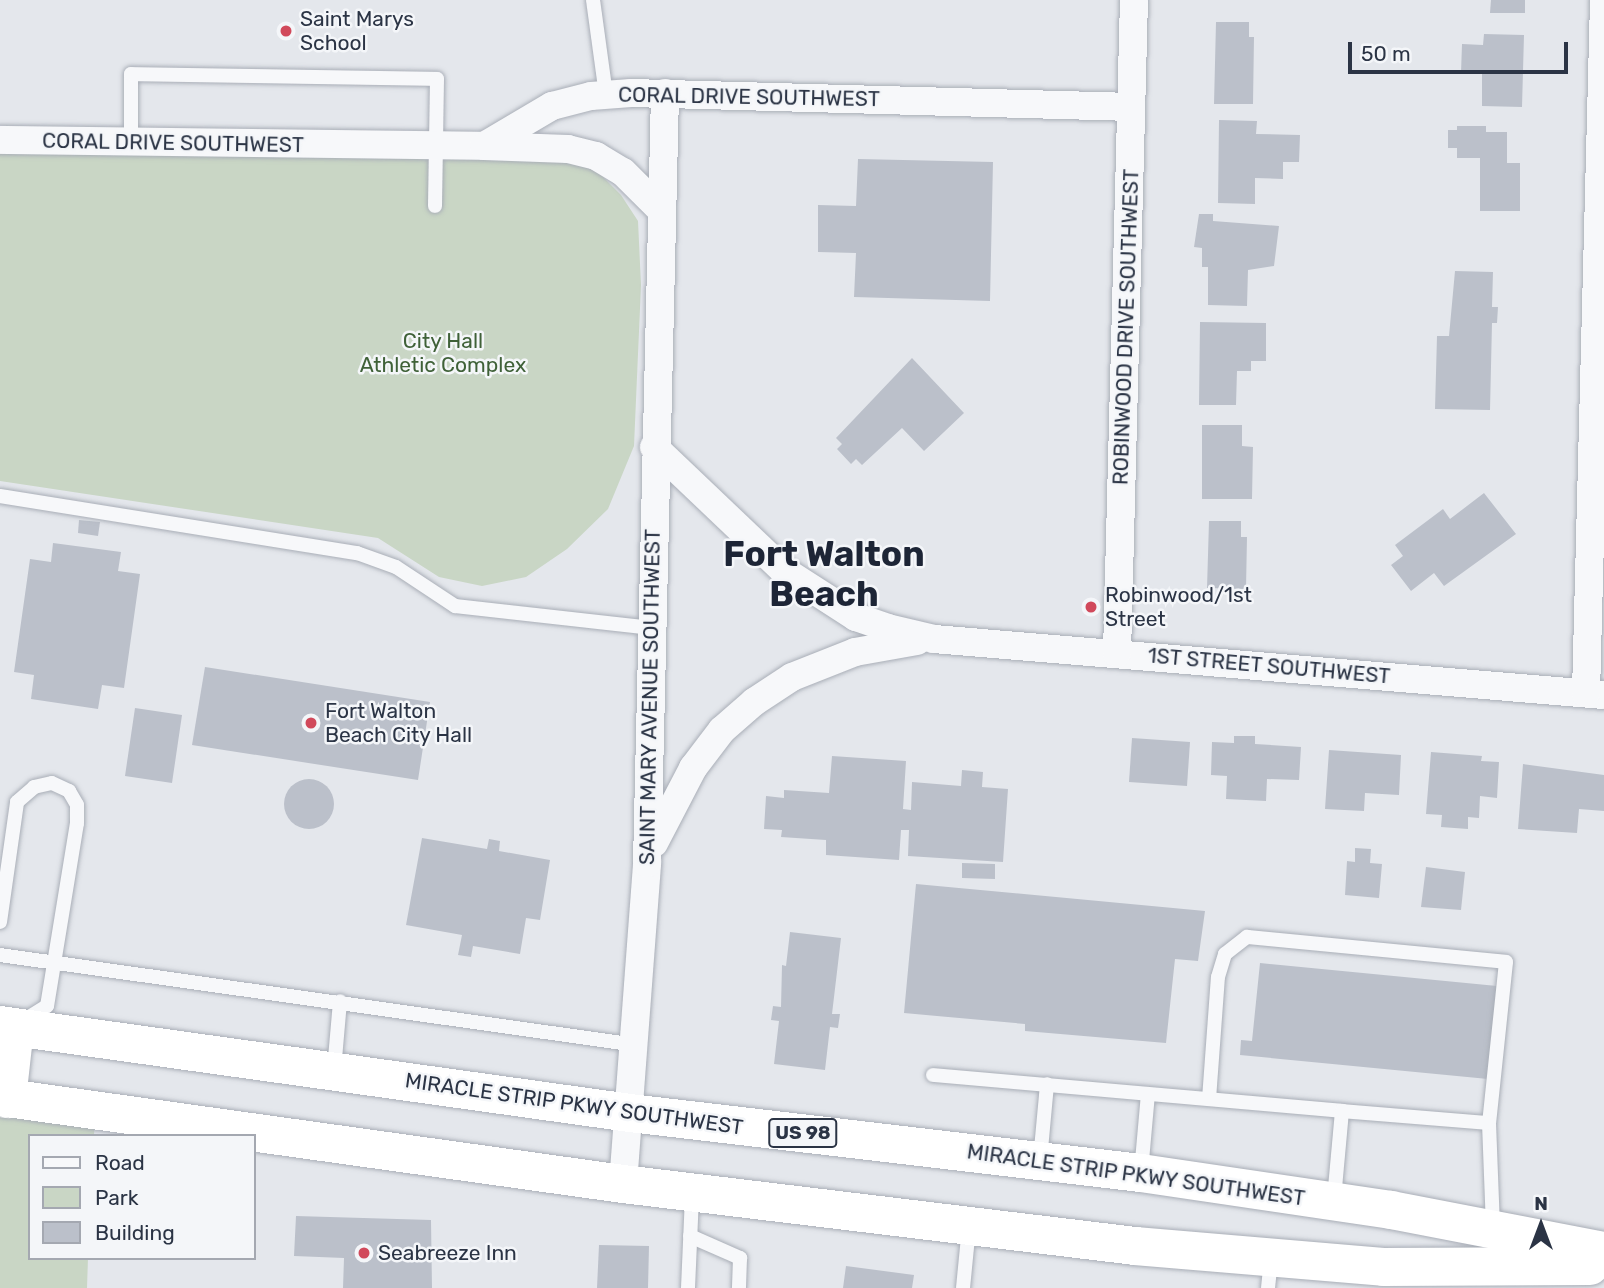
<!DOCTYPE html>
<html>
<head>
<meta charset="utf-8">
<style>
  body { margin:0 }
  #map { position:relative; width:1604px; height:1288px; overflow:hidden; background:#e4e7ec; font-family:Rubik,sans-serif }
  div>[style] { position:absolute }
  .green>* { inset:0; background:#c9d6c5 }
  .building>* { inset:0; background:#bbc0ca }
  .round { border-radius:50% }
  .roads { filter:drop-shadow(0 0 2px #a9aeb7) drop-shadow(0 0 2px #a9aeb7) }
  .lane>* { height:14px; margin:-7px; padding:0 7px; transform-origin:7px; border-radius:7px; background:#f7f8fa }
  .street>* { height:28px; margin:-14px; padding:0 14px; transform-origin:14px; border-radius:14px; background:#f7f8fa }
  .highway>* { height:38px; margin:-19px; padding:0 19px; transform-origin:19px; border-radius:19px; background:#fff }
  .dots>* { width:19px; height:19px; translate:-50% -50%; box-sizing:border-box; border:4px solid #f4f6f9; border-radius:50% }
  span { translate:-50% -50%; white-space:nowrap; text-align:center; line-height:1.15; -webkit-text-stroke:5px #f4f6f9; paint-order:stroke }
  .shield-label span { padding:2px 5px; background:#f4f6f9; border:2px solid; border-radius:5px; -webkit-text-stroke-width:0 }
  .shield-label { font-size:19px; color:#2b3445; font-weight:700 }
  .poi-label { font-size:21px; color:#2b3445 }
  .left { translate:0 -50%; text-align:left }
  .street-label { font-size:21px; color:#2b3445 }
  .park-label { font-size:21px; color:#3f6138 }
  .town-label { font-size:35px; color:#1d2536; font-weight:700 }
  .legend { position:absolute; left:28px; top:1134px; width:228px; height:126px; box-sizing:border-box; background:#f4f6f9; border:2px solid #a4a8b1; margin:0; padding:9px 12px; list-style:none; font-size:21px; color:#2b3445 }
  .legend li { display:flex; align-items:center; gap:14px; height:35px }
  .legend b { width:35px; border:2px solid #a4a8b1 }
  .north { position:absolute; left:1506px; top:1190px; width:70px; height:70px; -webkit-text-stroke:5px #f4f6f9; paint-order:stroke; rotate:0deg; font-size:19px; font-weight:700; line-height:28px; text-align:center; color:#2b3445 }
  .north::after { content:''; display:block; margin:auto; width:24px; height:32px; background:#2b3445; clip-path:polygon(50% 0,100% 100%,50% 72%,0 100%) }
  .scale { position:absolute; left:1348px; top:42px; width:220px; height:32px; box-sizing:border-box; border:4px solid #2b3445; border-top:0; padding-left:9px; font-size:21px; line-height:24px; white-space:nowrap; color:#2b3445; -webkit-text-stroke:5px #f4f6f9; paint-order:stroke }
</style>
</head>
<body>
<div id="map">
  <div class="green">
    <div style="clip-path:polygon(0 150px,557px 160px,596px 170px,621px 195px,638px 221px,641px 285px,634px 446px,608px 509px,567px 549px,526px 577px,482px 586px,439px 577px,378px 538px,0 481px)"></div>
    <div style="clip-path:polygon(0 1095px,95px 1111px,94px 1136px,30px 1136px,30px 1258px,88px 1258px,87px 1288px,0 1288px)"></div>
  </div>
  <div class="building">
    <div style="clip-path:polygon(1491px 0,1525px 0,1525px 13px,1490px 13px)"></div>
    <div style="clip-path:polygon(1216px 22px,1249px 22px,1249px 37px,1254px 37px,1253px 104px,1214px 104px)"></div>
    <div style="clip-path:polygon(1484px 34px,1524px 35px,1522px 107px,1482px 106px,1482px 74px,1461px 73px,1462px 44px,1483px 45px)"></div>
    <div style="clip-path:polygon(1219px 120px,1257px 121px,1256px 134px,1300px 135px,1299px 162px,1283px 162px,1283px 179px,1255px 178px,1255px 204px,1218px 203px)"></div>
    <div style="clip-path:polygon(1457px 126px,1486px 126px,1486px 132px,1507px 132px,1507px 163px,1520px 163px,1520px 211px,1480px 211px,1480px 158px,1457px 158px,1457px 148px,1448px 148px,1448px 130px,1457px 130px)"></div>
    <div style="clip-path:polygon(858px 159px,993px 162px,990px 301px,854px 297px,856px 253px,818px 252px,818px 205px,856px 206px)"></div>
    <div style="clip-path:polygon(1199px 214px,1213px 214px,1213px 221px,1279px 226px,1274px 266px,1248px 270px,1247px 306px,1208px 305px,1208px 267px,1202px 267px,1202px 248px,1194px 247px)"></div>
    <div style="clip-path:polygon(1455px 271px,1493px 272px,1492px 307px,1498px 307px,1497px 323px,1492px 323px,1490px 410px,1435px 409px,1437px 336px,1449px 336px)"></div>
    <div style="clip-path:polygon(1200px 322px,1266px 323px,1266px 361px,1251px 361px,1251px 371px,1237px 371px,1236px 405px,1199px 405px)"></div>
    <div style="clip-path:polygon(912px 358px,964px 413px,924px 451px,902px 428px,862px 465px,856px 459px,851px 464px,837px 449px,842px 444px,836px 438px)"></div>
    <div style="clip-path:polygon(1202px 425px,1242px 425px,1242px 446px,1253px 447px,1252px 499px,1202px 499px)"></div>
    <div style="clip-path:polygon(1484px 493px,1516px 534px,1444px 586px,1434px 573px,1411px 591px,1391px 565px,1403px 556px,1395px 545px,1443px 509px,1450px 519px)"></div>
    <div style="clip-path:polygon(79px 520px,100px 522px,98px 536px,78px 533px)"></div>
    <div style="clip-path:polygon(1209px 521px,1241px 521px,1241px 537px,1247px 537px,1246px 589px,1207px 588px)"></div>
    <div style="clip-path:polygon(53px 543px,121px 552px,118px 571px,140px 574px,124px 688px,102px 685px,98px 709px,31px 699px,34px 675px,14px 672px,30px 559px,51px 562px)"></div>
    <div style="clip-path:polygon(205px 667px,430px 702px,418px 780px,192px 745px)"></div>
    <div style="clip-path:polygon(135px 708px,182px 715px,172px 783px,125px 776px)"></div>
    <div style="clip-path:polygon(1234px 736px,1255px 736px,1255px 744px,1301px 747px,1299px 780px,1267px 779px,1266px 801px,1226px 799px,1227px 776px,1211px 775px,1212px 742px,1234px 743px)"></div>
    <div style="clip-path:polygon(1132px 738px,1190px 742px,1187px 786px,1129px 782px)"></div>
    <div style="clip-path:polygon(1329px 750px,1401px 755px,1399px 795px,1365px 793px,1364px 811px,1325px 809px)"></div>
    <div style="clip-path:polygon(1431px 752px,1482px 756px,1481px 761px,1499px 762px,1497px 798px,1480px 796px,1479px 818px,1468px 817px,1468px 829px,1441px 827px,1442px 815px,1426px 814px)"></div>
    <div style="clip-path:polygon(832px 756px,906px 761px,903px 809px,911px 810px,912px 782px,961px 786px,962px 770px,983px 772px,982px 787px,1008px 789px,1003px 862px,908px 856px,909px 830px,901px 830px,899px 860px,826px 855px,826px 840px,781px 837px,782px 830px,764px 829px,766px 796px,784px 798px,784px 790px,829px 793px)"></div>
    <div style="clip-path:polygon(1523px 764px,1604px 775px,1604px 811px,1579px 809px,1577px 833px,1518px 829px)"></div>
    <div class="round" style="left:284px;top:779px;width:50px;height:50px"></div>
    <div style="clip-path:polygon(422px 838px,487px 849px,489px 839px,500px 841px,499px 851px,550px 860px,540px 920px,526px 918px,520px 954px,473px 946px,471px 957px,458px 955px,462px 935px,406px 925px)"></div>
    <div style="clip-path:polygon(1355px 848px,1371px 849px,1370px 863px,1382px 864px,1379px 898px,1345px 895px,1347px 861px,1355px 862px)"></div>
    <div style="clip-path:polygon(962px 863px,995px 864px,995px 879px,962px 878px)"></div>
    <div style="clip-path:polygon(1426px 867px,1465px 872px,1461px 910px,1421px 907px)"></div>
    <div style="clip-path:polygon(916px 884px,1205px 911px,1198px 961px,1175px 959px,1166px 1043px,1025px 1031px,1025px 1024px,904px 1013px)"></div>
    <div style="clip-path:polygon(790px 932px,841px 938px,832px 1014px,840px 1014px,838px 1028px,830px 1027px,825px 1070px,774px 1064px,779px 1021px,771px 1020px,773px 1006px,781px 1007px,782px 965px,786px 966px)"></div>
    <div style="clip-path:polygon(1260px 963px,1497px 986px,1488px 1079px,1240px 1055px,1241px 1040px,1252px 1041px)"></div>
    <div style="clip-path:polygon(296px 1216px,431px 1220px,432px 1288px,343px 1288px,344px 1258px,294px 1256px)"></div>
    <div style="clip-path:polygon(599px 1245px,649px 1246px,648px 1288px,597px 1288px)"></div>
    <div style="clip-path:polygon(846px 1266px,914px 1275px,912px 1288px,843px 1288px)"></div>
  </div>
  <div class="roads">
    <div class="lane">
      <div style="left:593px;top:0;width:96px;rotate:82.2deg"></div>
      <div style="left:131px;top:143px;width:69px;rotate:-90deg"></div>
      <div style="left:131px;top:74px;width:306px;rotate:0.9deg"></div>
      <div style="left:437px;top:79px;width:127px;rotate:90.9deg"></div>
      <div style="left:0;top:496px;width:362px;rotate:9.1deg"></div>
      <div style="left:357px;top:553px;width:41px;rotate:19.7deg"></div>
      <div style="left:396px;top:567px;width:71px;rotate:33.5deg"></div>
      <div style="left:455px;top:606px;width:198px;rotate:6.4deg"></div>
      <div style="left:0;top:922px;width:121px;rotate:-81.9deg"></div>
      <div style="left:17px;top:802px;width:23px;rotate:-41deg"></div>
      <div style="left:34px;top:787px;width:18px;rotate:-13deg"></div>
      <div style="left:52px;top:783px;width:19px;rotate:25deg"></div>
      <div style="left:69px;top:791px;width:16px;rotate:60deg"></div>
      <div style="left:77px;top:805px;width:18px;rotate:90deg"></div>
      <div style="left:77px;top:823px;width:185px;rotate:99.3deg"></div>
      <div style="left:47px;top:1006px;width:26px;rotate:148deg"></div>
      <div style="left:0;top:955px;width:642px;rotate:8.05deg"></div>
      <div style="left:334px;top:1070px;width:69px;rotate:-85deg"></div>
      <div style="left:933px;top:1075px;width:411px;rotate:5deg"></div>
      <div style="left:1342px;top:1111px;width:88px;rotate:95.2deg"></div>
      <div style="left:1209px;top:1099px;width:122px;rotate:-85.8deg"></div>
      <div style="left:1218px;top:977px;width:24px;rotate:-73deg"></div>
      <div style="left:1225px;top:954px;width:28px;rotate:-38deg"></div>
      <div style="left:1247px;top:937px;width:260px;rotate:5.5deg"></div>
      <div style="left:1506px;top:962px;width:162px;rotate:96deg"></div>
      <div style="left:1489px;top:1123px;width:106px;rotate:87.8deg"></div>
      <div style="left:1342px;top:1111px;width:147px;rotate:4.7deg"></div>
      <div style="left:1040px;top:1160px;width:76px;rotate:-84.7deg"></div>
      <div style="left:1141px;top:1172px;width:78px;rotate:-84.9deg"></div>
      <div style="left:690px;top:1236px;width:55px;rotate:23.7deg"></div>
      <div style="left:740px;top:1258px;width:30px;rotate:92deg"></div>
      <div style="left:688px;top:1288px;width:93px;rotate:-87.5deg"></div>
      <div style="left:963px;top:1288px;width:61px;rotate:-84.4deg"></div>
      <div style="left:1268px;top:1288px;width:29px;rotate:-84deg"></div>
    </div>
    <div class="street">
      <div style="left:0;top:140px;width:484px;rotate:0.7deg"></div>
      <div style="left:484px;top:146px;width:79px;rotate:-30.5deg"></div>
      <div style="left:552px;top:106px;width:40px;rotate:-14.4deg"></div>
      <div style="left:591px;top:96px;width:40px;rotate:-4.3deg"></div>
      <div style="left:631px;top:93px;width:500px;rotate:1.6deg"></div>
      <div style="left:484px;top:146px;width:84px;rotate:2deg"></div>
      <div style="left:568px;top:149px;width:29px;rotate:14deg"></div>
      <div style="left:596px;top:156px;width:31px;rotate:31deg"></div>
      <div style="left:623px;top:172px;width:54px;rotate:45deg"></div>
      <div style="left:654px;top:447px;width:178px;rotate:43.6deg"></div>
      <div style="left:783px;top:570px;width:87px;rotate:32.8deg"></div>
      <div style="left:856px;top:617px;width:34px;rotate:19deg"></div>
      <div style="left:888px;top:628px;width:47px;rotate:13.4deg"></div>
      <div style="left:934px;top:639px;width:672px;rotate:4.78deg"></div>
      <div style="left:1117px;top:653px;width:653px;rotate:-88.51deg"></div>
      <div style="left:1586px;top:693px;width:693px;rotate:-88.51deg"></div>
      <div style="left:654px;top:843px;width:85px;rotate:-62.5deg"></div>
      <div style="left:693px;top:768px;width:48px;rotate:-52.7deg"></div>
      <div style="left:722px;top:730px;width:43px;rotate:-41.2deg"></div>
      <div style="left:754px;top:702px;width:45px;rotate:-33.3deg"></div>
      <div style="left:792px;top:677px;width:68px;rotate:-21.6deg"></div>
      <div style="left:855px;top:652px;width:63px;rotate:-10.1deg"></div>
      <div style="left:623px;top:1184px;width:322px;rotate:-85.7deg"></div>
      <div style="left:647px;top:863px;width:770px;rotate:-88.66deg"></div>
    </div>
    <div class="highway">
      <div style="left:0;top:1025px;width:636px;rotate:7.95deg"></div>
      <div style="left:630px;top:1113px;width:515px;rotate:6.7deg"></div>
      <div style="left:1141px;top:1173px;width:253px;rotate:8.4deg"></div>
      <div style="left:1391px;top:1210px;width:217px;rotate:10.9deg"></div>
      <div style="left:0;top:1097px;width:629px;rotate:7.95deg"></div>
      <div style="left:623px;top:1184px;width:516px;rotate:6.9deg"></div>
      <div style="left:1135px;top:1246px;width:249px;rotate:4.8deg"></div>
      <div style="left:1383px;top:1267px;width:207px;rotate:-0.3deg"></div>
      <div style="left:7px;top:1099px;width:71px;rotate:-83.6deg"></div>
    </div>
  </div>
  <div class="dots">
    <div style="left:286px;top:31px;background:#d1495b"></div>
    <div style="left:1091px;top:607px;background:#d1495b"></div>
    <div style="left:311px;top:723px;background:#d1495b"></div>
    <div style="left:364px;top:1253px;background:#d1495b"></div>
  </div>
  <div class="shield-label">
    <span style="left:803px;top:1133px">US 98</span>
  </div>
  <div class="poi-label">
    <span class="left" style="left:300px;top:31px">Saint Marys<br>School</span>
    <span class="left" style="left:1105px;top:607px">Robinwood/1st<br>Street</span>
    <span class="left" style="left:325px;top:723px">Fort Walton<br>Beach City Hall</span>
    <span class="left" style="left:378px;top:1253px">Seabreeze Inn</span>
  </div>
  <div class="street-label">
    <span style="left:749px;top:97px;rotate:1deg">CORAL DRIVE SOUTHWEST</span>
    <span style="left:173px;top:143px;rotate:1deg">CORAL DRIVE SOUTHWEST</span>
    <span style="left:1126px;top:327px;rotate:-88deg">ROBINWOOD DRIVE SOUTHWEST</span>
    <span style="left:1269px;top:666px;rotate:5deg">1ST STREET SOUTHWEST</span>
    <span style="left:650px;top:697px;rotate:-89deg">SAINT MARY AVENUE SOUTHWEST</span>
    <span style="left:574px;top:1104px;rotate:8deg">MIRACLE STRIP PKWY SOUTHWEST</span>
    <span style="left:1136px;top:1175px;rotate:8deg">MIRACLE STRIP PKWY SOUTHWEST</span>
  </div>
  <div class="park-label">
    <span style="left:443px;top:353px">City Hall<br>Athletic Complex</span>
  </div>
  <div class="town-label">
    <span style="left:824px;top:574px">Fort Walton<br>Beach</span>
  </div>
  <ul class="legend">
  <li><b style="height:9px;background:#f7f8fa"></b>Road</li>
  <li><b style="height:19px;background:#c9d6c5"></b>Park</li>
  <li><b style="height:19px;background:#bbc0ca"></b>Building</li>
  </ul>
  <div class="north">N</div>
  <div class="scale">50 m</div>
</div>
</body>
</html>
